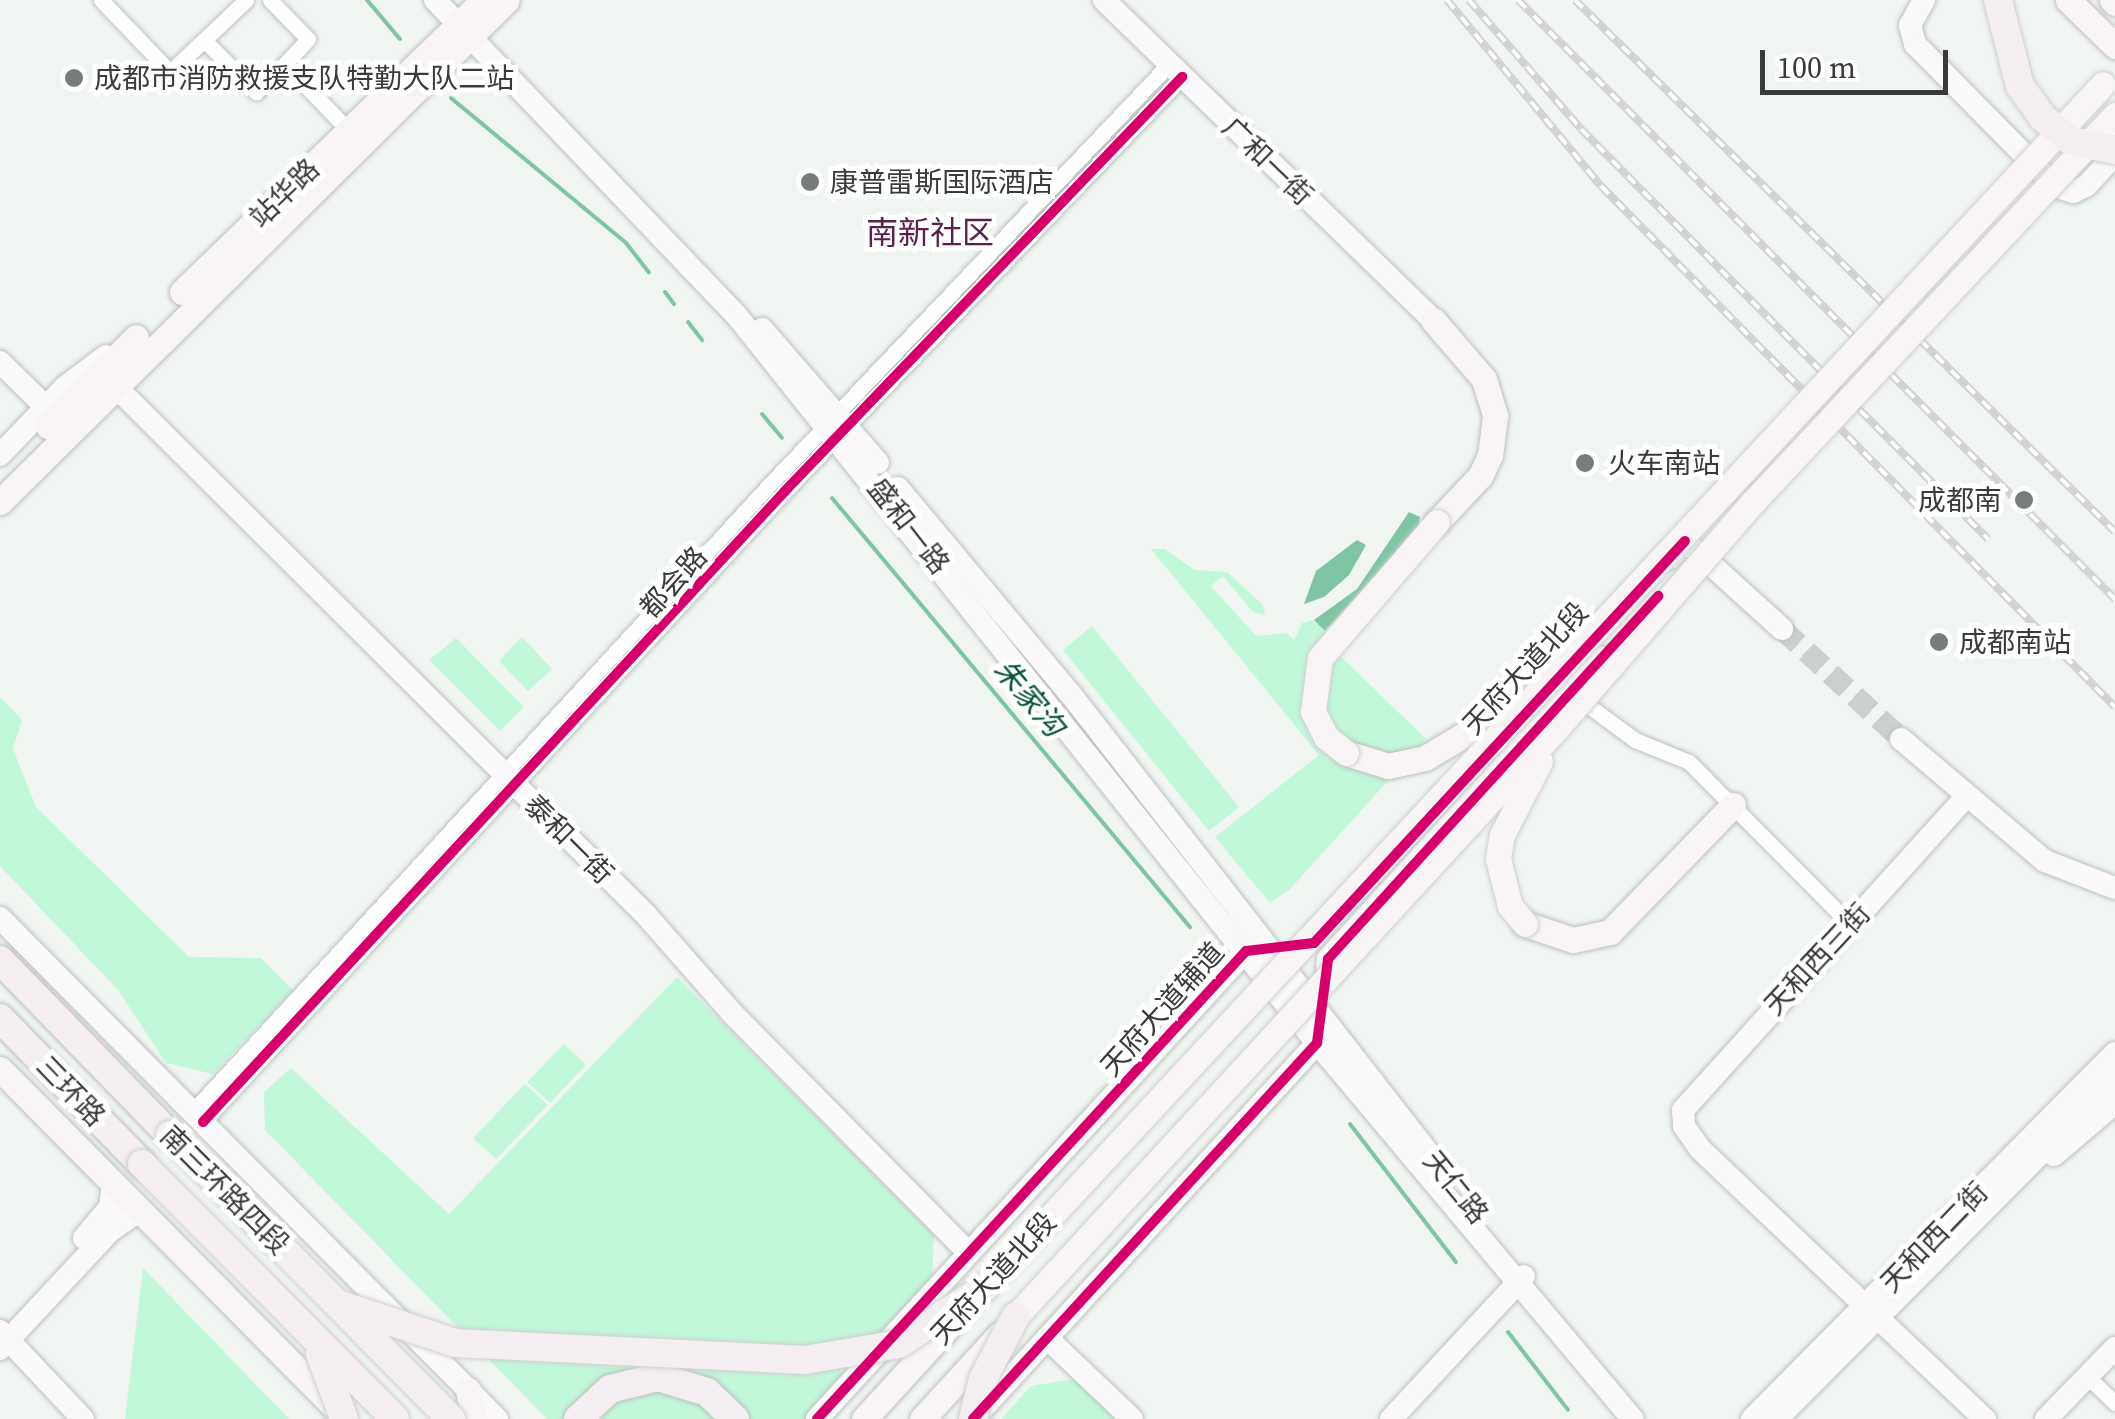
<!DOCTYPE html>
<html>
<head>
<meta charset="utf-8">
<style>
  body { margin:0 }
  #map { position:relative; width:2115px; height:1419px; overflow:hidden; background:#f0f5f2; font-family:"Source Serif 4","Noto Sans SC",serif }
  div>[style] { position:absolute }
  .green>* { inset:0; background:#c1f8da }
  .water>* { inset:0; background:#7fc5a3 }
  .stream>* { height:4px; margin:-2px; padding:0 2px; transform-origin:2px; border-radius:2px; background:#7fc5a3 }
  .secondary-tunnel>* { height:22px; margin-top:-11px; transform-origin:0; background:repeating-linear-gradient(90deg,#cbd0cd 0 22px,transparent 0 33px) }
  .roads { filter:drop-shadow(0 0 2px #bdc1bf) drop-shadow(0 0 2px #bdc1bf) }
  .street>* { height:15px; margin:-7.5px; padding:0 7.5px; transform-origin:7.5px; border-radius:7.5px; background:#fdfefd }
  .secondary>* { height:22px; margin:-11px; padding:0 11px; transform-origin:11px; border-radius:11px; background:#faf8fa }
  .primary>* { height:25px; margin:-12.5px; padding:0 12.5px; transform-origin:12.5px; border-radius:12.5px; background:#f8f4f6 }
  .highway>* { height:28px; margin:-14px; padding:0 14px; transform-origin:14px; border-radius:14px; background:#f4edf1 }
  .rail>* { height:8px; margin-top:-4px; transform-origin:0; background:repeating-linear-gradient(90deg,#fff 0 11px,#d1d2d1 0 22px); box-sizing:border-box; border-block:2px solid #d1d2d1 }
  .bridges { filter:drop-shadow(0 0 2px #ced0cf) drop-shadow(0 0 2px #ced0cf) }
  .primary-bridge>* { height:25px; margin:-12.5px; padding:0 12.5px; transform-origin:12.5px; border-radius:12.5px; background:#f8f4f6 }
  .highway-bridge>* { height:28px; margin:-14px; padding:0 14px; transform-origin:14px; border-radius:14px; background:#f4edf1 }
  .cycleway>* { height:10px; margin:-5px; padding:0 5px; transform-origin:5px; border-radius:5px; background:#d6006c }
  .dots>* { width:28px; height:28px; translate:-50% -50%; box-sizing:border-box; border:5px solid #fff; border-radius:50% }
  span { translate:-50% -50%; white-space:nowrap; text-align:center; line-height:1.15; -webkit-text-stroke:10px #fff; paint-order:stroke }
  .poi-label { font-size:28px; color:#383b39 }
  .left { translate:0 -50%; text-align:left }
  .right { translate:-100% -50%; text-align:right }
  .street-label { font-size:28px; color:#383b39 }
  .water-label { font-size:30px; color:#005233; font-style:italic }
  .quarter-label { font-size:32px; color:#5b214a }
  .scale { position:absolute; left:1760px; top:50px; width:188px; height:45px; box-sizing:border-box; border:5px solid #383b39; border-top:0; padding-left:12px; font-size:30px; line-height:35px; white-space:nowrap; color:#383b39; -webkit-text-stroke:8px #fff; paint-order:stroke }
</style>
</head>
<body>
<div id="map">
  <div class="green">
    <div style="clip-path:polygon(1151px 549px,1165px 549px,1195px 570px,1227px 572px,1263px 605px,1265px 615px,1253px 612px,1223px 576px,1211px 586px,1256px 636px,1286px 633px,1294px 640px,1302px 623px,1314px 620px,1328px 634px,1314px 665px,1341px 657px,1426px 739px,1290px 889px,1270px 903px,1215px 837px,1319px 755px)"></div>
    <div style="clip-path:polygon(1092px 626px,1239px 807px,1209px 831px,1063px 650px)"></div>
    <div style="clip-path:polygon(522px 637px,552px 669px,528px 691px,499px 661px)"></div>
    <div style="clip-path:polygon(456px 638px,524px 707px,500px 731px,429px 660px)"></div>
    <div style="clip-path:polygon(0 697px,22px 720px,13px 749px,36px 807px,189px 957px,261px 958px,293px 990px,213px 1074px,166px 1063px,118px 990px,0 866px)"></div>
    <div style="clip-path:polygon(677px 977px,934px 1235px,932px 1278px,807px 1419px,547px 1419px,265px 1130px,264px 1092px,291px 1068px,449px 1214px)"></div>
    <div style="clip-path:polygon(564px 1044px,586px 1065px,550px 1103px,527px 1082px)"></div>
    <div style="clip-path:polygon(525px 1084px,548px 1105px,496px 1159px,473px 1138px)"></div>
    <div style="clip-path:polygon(143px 1268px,289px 1419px,125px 1419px)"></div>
    <div style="clip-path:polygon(1079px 1378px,1121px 1419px,1001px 1419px,1031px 1386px)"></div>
  </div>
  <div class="water">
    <div style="clip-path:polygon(1409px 512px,1420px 517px,1419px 527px,1325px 631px,1314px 620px,1357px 589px)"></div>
    <div style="clip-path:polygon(1357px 540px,1366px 545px,1349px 575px,1324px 597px,1304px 604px,1316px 571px)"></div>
  </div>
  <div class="stream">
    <div style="left:367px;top:0;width:51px;rotate:49.8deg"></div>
    <div style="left:451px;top:98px;width:227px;rotate:39.6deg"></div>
    <div style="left:626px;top:243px;width:37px;rotate:52deg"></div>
    <div style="left:665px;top:292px;width:15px;rotate:53deg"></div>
    <div style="left:688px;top:322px;width:23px;rotate:52deg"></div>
    <div style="left:762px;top:414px;width:31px;rotate:50deg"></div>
    <div style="left:832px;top:498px;width:559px;rotate:50.16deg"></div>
    <div style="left:1350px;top:1124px;width:174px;rotate:52.5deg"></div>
    <div style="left:1508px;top:1332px;width:98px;rotate:52.4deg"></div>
  </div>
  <div class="secondary-tunnel">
    <div style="left:1782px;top:629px;width:162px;rotate:42.7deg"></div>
  </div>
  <div class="roads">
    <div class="street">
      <div style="left:101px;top:0;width:100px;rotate:46.2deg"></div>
      <div style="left:170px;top:72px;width:47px;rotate:-43.3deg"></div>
      <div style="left:204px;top:40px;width:74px;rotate:45deg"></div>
      <div style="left:256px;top:92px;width:40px;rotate:-44deg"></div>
      <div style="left:270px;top:0;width:54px;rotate:45.7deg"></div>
      <div style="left:308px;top:39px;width:34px;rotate:133deg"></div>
      <div style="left:285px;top:64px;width:91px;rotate:46.3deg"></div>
      <div style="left:204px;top:40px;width:58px;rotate:-43.6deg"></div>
      <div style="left:1578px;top:698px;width:71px;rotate:36.4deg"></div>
      <div style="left:1635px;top:740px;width:58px;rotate:22.2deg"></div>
      <div style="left:1689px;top:762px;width:227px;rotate:45.2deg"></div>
      <div style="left:193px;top:1111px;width:856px;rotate:-47.37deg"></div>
      <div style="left:773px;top:481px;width:575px;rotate:-46.48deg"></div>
      <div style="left:203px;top:1122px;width:858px;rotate:-47.31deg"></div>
      <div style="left:785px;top:491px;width:574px;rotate:-46.2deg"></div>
      <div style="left:2087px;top:1376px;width:39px;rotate:44deg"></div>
    </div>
    <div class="secondary">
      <div style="left:435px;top:0;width:437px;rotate:46.3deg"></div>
      <div style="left:737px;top:316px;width:930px;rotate:51.42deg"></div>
      <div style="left:1317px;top:1043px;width:491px;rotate:50deg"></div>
      <div style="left:1104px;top:0;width:459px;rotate:44.2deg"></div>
      <div style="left:1924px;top:0;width:29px;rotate:119deg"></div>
      <div style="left:1910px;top:25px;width:20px;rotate:75deg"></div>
      <div style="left:1915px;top:44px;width:201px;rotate:45.4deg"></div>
      <div style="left:2056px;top:187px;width:18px;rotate:16deg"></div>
      <div style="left:2073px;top:192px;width:14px;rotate:-25deg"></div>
      <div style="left:2086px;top:186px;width:42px;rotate:-46.9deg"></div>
      <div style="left:762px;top:329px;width:177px;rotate:49.1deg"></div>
      <div style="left:0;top:362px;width:64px;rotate:44.4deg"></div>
      <div style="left:119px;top:390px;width:744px;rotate:44.89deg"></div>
      <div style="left:646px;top:915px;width:133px;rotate:48.7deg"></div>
      <div style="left:734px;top:1015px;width:334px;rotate:45.4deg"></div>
      <div style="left:0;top:455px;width:94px;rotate:-46.3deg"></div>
      <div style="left:65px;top:387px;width:51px;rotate:-37.1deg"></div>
      <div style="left:898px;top:488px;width:271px;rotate:50.1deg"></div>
      <div style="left:1072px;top:696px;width:582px;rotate:52.05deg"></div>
      <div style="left:1670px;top:558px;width:23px;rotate:-49deg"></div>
      <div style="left:1685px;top:541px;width:131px;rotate:42.2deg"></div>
      <div style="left:1901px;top:739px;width:189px;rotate:40.3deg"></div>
      <div style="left:2045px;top:861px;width:75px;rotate:21.1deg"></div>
      <div style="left:1965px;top:798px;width:421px;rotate:132.1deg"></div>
      <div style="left:1683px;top:1110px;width:16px;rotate:86deg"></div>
      <div style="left:1684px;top:1126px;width:28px;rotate:55deg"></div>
      <div style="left:1700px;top:1149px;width:393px;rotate:43.5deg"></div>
      <div style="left:0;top:918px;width:706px;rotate:45.23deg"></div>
      <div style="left:1327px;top:970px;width:11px;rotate:-85deg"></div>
      <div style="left:1328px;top:959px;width:407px;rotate:-47.7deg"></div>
      <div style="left:2054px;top:1155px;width:80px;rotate:-40.4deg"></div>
      <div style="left:84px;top:1238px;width:40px;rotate:-50deg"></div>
      <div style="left:110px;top:1207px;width:25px;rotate:-83deg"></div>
      <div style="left:0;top:1331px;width:121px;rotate:46.7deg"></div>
      <div style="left:1047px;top:1338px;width:117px;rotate:43.6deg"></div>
      <div style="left:0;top:1349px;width:161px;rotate:-47deg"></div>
      <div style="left:110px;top:1231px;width:37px;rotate:-35deg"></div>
      <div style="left:817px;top:1419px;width:635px;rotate:-47.49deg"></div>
      <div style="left:1246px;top:951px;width:11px;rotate:-5deg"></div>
      <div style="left:973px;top:1419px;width:510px;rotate:-47.54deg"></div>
      <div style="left:1317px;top:1043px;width:12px;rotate:-81deg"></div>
      <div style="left:1391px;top:1419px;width:195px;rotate:-47.1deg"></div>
      <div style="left:1752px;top:1419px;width:515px;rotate:-45.24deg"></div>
      <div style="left:1777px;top:1419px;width:479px;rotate:-45.2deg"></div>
      <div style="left:2046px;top:1419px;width:99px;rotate:-45.8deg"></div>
    </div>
    <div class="primary">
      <div style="left:2068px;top:0;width:66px;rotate:44.4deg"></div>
      <div style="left:2112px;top:0;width:4px;rotate:45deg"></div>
      <div style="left:182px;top:292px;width:419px;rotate:-44.1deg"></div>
      <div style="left:1433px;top:320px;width:78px;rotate:49.2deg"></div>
      <div style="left:1484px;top:379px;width:39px;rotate:73deg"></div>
      <div style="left:1495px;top:416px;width:39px;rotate:97deg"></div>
      <div style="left:1490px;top:455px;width:23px;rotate:115deg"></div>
      <div style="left:1480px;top:476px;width:63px;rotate:133.1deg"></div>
      <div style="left:48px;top:426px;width:125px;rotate:-45.3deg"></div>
      <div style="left:0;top:502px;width:713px;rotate:-44.72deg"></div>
      <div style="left:1346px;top:753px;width:44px;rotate:17.2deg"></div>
      <div style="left:1388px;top:766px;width:38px;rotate:-12deg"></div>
      <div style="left:1425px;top:758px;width:121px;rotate:-30.8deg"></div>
      <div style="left:1525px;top:924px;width:51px;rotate:18.4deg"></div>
      <div style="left:1573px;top:940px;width:38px;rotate:-12deg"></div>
      <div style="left:1610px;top:932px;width:177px;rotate:-45.9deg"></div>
      <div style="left:0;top:1069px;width:485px;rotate:45.3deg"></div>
      <div style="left:468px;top:1390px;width:30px;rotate:78deg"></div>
      <div style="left:864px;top:1419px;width:154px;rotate:-47.6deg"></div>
      <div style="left:922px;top:1419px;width:115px;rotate:-47.5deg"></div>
    </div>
    <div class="highway">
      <div style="left:0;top:960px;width:244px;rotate:45.8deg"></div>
      <div style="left:0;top:1018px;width:204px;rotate:45.8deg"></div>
      <div style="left:578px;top:1419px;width:44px;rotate:-43.2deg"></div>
      <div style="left:610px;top:1389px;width:49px;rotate:-14deg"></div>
      <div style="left:658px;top:1377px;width:51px;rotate:17deg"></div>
      <div style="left:707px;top:1392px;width:39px;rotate:44deg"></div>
    </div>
  </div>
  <div class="rail">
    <div style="left:1447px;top:0;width:241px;rotate:50.4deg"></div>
    <div style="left:1601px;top:186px;width:732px;rotate:45.39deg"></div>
    <div style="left:1469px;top:0;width:171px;rotate:49deg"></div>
    <div style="left:1581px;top:129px;width:578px;rotate:45.21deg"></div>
    <div style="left:1518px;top:0;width:846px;rotate:45.1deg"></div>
    <div style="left:1575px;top:0;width:758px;rotate:44.57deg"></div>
  </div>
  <div class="bridges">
    <div class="primary-bridge">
      <div style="left:1346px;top:753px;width:26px;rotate:-141deg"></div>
      <div style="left:1326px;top:737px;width:29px;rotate:-117deg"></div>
      <div style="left:1313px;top:711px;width:53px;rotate:-82.5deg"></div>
      <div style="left:1320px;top:658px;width:179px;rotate:-49.3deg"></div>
      <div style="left:1525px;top:924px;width:23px;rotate:-130deg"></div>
      <div style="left:1510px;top:906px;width:49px;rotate:-104.3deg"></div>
      <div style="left:1498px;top:859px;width:24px;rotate:-81deg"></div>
      <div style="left:1502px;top:835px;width:83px;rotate:-62.8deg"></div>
      <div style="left:985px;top:1287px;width:1642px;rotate:-47.1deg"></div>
      <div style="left:1016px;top:1316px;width:799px;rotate:-47.38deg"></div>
      <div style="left:1557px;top:728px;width:299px;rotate:-49.1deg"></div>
      <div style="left:1753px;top:502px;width:530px;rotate:-46.91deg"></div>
    </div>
    <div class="highway-bridge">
      <div style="left:1998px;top:0;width:89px;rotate:75.7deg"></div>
      <div style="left:2020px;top:86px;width:39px;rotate:54deg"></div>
      <div style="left:2043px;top:118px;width:36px;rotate:39deg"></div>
      <div style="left:2071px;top:141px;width:45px;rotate:11.6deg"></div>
      <div style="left:170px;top:1135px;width:400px;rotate:45.3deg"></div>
      <div style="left:142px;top:1164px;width:359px;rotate:45.2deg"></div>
      <div style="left:338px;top:1304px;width:123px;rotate:18.4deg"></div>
      <div style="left:455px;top:1343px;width:350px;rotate:2.8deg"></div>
      <div style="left:805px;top:1360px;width:95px;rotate:-9.7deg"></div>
      <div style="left:899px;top:1344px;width:103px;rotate:-33.5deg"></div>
      <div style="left:320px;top:1354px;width:69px;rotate:69.7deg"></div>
      <div style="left:973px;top:1419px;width:41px;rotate:-76deg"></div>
      <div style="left:983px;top:1379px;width:71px;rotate:-62.4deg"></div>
    </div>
  </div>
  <div class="cycleway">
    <div style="left:203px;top:1122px;width:858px;rotate:-47.31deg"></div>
    <div style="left:785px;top:491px;width:574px;rotate:-46.2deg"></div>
    <div style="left:817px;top:1419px;width:635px;rotate:-47.49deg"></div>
    <div style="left:1246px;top:951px;width:68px;rotate:-6.7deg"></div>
    <div style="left:1314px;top:943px;width:547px;rotate:-47.3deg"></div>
    <div style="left:973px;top:1419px;width:510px;rotate:-47.54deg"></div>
    <div style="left:1317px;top:1043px;width:85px;rotate:-82.5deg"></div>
    <div style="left:1328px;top:959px;width:491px;rotate:-47.7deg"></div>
  </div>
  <div class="dots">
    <div style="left:74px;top:78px;background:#787c7a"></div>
    <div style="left:810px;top:182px;background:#787c7a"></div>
    <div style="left:1585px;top:463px;background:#787c7a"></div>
    <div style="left:2024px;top:500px;background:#787c7a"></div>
    <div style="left:1939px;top:642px;background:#787c7a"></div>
  </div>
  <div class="poi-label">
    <span class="left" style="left:94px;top:78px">成都市消防救援支队特勤大队二站</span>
    <span class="left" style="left:830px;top:182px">康普雷斯国际酒店</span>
    <span class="left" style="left:1608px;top:463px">火车南站</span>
    <span class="right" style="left:2002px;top:500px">成都南</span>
    <span class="left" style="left:1959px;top:642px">成都南站</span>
  </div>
  <div class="street-label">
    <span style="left:1268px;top:161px;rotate:44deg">广和一街</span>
    <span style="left:284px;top:193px;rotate:-44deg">站华路</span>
    <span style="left:909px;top:526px;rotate:52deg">盛和一路</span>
    <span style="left:673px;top:582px;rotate:-48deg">都会路</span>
    <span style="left:1525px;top:668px;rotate:-47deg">天府大道北段</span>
    <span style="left:569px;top:839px;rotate:45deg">泰和一街</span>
    <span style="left:1817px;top:959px;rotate:-47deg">天和西三街</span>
    <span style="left:1162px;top:1009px;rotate:-48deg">天府大道辅道</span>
    <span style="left:71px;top:1091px;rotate:46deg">三环路</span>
    <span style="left:1456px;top:1187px;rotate:51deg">天仁路</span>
    <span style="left:225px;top:1190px;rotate:45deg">南三环路四段</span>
    <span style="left:1934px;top:1237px;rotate:-46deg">天和西二街</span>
    <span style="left:993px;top:1278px;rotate:-47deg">天府大道北段</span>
  </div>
  <div class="water-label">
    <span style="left:1029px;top:698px;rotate:50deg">朱家沟</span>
  </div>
  <div class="quarter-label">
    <span style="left:930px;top:233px">南新社区</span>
  </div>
  <div class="scale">100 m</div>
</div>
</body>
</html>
